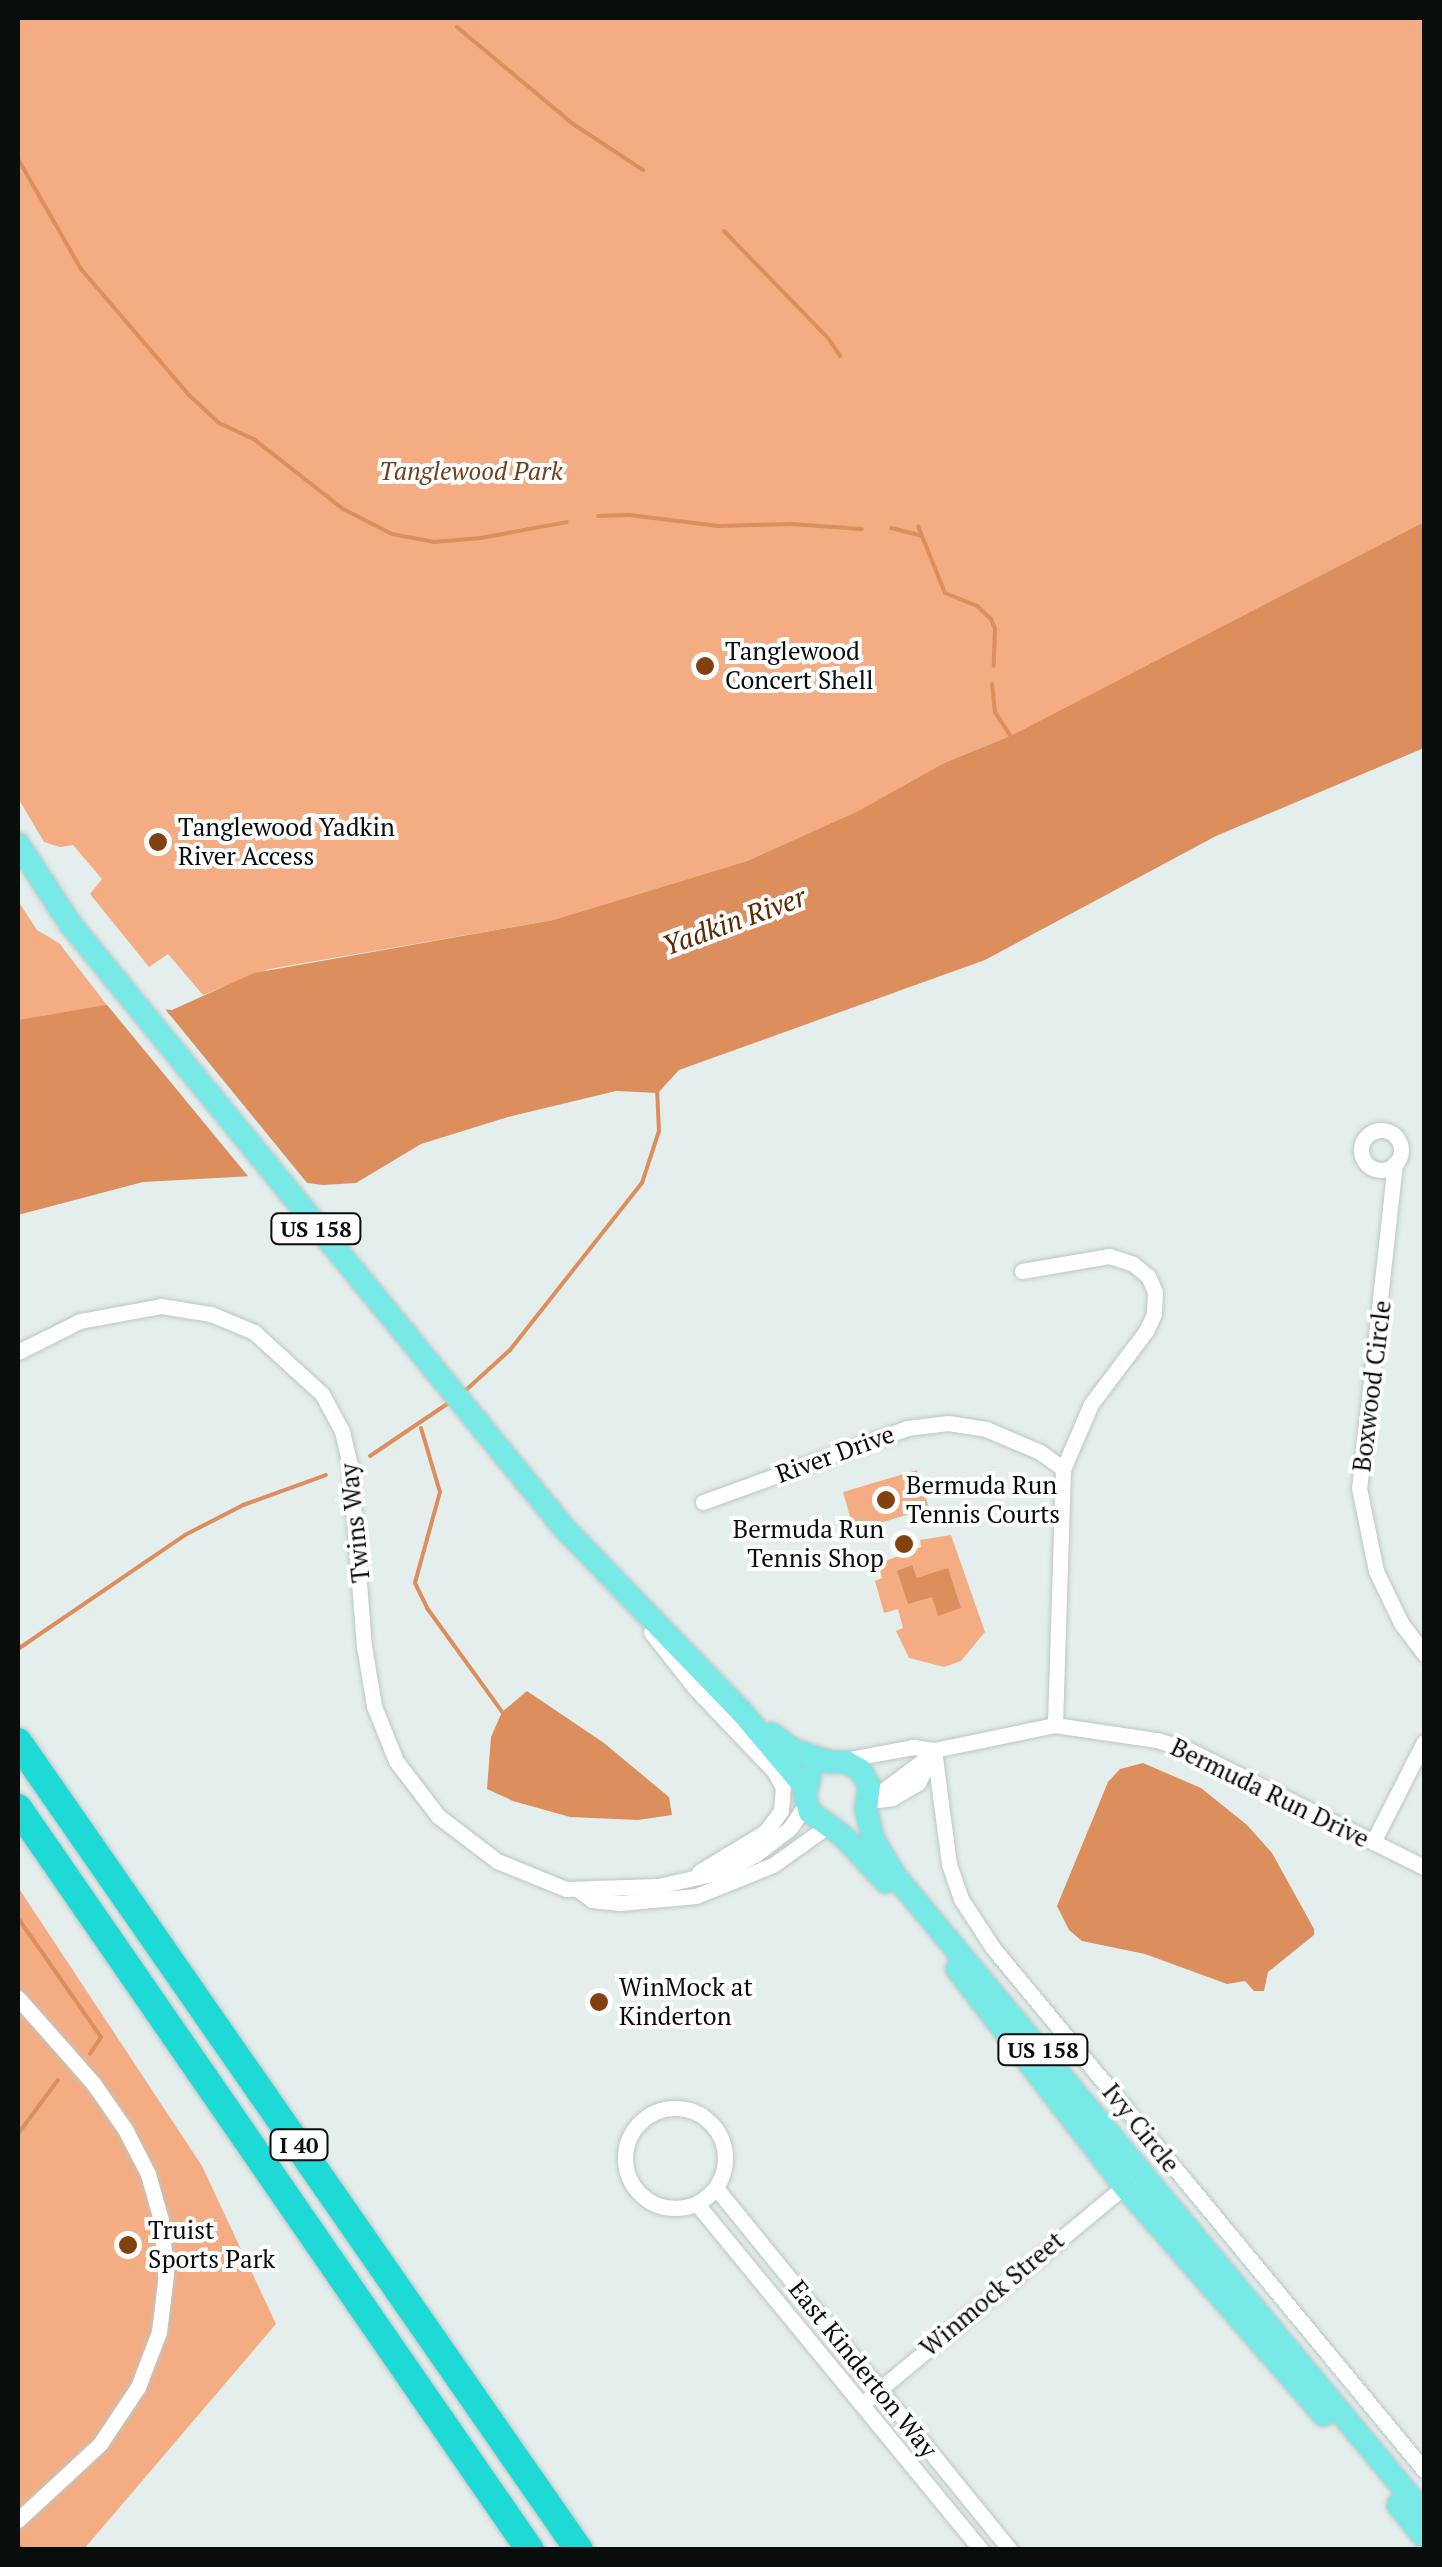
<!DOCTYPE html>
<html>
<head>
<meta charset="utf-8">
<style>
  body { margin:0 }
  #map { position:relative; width:1442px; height:2567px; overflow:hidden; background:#e4eeed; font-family:"PT Serif",serif }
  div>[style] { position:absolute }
  .green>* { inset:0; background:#f4ad83 }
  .water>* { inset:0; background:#dd8e5d }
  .pier>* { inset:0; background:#e4eeed }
  .stream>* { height:4px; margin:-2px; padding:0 2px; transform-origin:2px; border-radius:2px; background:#dd8e5d }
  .roads { filter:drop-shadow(0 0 2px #bcc6c5) drop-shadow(0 0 2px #bcc6c5) }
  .minor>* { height:15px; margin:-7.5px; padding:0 7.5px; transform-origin:7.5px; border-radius:7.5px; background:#fff }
  .minor>.ring { margin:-7.5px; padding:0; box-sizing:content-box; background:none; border:15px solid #fff; border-radius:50% }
  .primary>* { height:22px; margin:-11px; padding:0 11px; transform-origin:11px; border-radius:11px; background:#77e9e6 }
  .motorway>* { height:28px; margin:-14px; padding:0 14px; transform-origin:14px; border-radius:14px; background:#1ddad6 }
  .dots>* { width:28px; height:28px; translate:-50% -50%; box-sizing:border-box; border:5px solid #fff; border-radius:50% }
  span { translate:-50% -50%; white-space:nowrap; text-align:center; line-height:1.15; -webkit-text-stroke:8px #fff; paint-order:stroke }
  .shield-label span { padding:2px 8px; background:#fff; border:2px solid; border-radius:8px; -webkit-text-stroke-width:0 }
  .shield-label { font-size:22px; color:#090d0c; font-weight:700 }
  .park-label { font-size:25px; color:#75401d; font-style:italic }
  .poi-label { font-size:25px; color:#090d0c }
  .left { translate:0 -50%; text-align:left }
  .right { translate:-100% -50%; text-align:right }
  .street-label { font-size:25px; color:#090d0c }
  .water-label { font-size:28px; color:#5b2801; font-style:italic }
  .frame { position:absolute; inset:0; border:20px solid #090d0c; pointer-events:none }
</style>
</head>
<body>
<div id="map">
  <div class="green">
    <div style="clip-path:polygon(18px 18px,1424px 18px,1424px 522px,1010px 736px,944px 763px,858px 811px,747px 861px,553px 920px,269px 969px,203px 995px,168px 954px,149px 967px,90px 894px,102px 879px,73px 845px,60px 847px,44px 842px,18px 798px)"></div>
    <div style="clip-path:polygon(18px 901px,37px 930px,59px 943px,107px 1005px,18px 1020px)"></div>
    <div style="clip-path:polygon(917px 1470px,929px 1508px,854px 1531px,843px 1492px)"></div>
    <div style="clip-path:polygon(951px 1535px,985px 1632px,961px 1661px,944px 1667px,909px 1658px,896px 1631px,903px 1628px,898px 1609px,884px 1613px,875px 1581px,882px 1578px,878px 1564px,921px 1547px,920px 1540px)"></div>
    <div style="clip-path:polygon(18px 1887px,202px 2166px,276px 2324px,84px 2549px,18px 2549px)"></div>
  </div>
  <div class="water">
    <div style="clip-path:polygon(1424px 522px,1424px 748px,1216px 836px,985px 960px,679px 1070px,658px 1093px,616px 1091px,508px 1117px,421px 1144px,356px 1183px,323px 1185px,253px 1176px,143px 1182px,18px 1215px,18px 1020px,105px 1005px,172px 1010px,254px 973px,553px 920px,747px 861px,858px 811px,944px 763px,1010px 736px)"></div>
    <div style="clip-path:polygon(912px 1565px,917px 1578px,948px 1568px,961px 1608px,938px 1616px,932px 1597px,908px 1604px,897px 1571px)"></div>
    <div style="clip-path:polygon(527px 1691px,604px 1743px,669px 1797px,672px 1815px,638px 1820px,570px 1817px,513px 1801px,487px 1789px,491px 1737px,502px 1712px)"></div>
    <div style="clip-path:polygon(1143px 1763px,1201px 1788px,1247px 1825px,1272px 1853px,1314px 1929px,1314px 1935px,1268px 1972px,1264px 1991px,1254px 1991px,1245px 1981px,1227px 1984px,1145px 1954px,1082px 1941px,1069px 1930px,1057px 1906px,1108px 1782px,1120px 1769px)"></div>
  </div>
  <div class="pier">
    <div style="clip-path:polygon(103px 1000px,161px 1004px,312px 1189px,252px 1181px)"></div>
  </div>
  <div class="stream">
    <div style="left:457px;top:27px;width:151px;rotate:39.9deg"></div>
    <div style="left:573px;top:124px;width:84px;rotate:33.3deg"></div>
    <div style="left:18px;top:159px;width:127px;rotate:60.2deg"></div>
    <div style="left:81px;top:269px;width:166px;rotate:49.4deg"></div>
    <div style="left:189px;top:395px;width:41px;rotate:43deg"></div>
    <div style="left:219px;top:423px;width:40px;rotate:25deg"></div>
    <div style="left:255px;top:440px;width:112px;rotate:38.1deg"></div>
    <div style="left:343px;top:509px;width:55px;rotate:27deg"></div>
    <div style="left:392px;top:534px;width:43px;rotate:10.8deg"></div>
    <div style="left:434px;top:542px;width:47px;rotate:-4.9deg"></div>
    <div style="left:481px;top:538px;width:87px;rotate:-10.5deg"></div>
    <div style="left:724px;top:231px;width:149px;rotate:45.8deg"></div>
    <div style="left:828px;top:338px;width:22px;rotate:56deg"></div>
    <div style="left:598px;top:516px;width:31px;rotate:-2deg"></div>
    <div style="left:629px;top:515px;width:90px;rotate:7deg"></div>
    <div style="left:718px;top:526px;width:73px;rotate:-1.6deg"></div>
    <div style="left:791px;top:524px;width:71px;rotate:4deg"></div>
    <div style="left:918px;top:526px;width:72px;rotate:68.1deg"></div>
    <div style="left:945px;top:593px;width:35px;rotate:22deg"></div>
    <div style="left:977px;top:606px;width:19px;rotate:43deg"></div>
    <div style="left:991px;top:619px;width:11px;rotate:68deg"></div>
    <div style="left:995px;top:629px;width:37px;rotate:92deg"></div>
    <div style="left:891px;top:528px;width:32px;rotate:14deg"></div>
    <div style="left:992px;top:684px;width:28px;rotate:84deg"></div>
    <div style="left:995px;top:712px;width:30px;rotate:57deg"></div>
    <div style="left:466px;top:1390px;width:59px;rotate:-42.3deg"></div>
    <div style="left:510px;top:1350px;width:213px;rotate:-51.7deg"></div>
    <div style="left:642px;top:1183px;width:55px;rotate:-71.9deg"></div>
    <div style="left:659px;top:1131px;width:42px;rotate:-92.7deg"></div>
    <div style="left:421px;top:1428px;width:67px;rotate:73.5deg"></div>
    <div style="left:440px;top:1492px;width:94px;rotate:105.4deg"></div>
    <div style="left:415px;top:1583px;width:28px;rotate:64deg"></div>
    <div style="left:427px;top:1608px;width:130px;rotate:54.1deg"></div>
    <div style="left:370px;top:1456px;width:97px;rotate:-34deg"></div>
    <div style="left:18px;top:1649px;width:202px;rotate:-34.3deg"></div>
    <div style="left:185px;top:1535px;width:65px;rotate:-27.3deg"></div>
    <div style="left:243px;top:1505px;width:88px;rotate:-19.9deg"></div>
    <div style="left:18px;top:1918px;width:145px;rotate:55.1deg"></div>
    <div style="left:101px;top:2037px;width:20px;rotate:123deg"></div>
    <div style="left:18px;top:2134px;width:67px;rotate:-53.5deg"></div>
    <div style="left:18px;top:2545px;width:9px;rotate:36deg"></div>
  </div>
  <div class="roads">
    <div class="minor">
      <div class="ring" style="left:1361px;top:1130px;width:25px;height:25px"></div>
      <div style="left:1395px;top:1163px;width:327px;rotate:96.3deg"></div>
      <div style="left:1359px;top:1488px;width:85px;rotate:78.4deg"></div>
      <div style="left:1376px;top:1571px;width:58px;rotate:64.3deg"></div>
      <div style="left:1401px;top:1623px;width:39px;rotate:53deg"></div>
      <div style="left:1022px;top:1271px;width:88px;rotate:-9.8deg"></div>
      <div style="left:1109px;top:1256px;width:25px;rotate:18deg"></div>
      <div style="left:1133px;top:1264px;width:19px;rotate:39deg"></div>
      <div style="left:1148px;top:1276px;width:17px;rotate:66deg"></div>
      <div style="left:1155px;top:1292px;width:22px;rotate:93deg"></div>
      <div style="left:1154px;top:1314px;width:19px;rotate:115deg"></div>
      <div style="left:1146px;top:1331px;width:91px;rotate:127deg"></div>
      <div style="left:1091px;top:1404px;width:71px;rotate:113.3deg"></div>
      <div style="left:18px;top:1352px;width:69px;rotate:-26.6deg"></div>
      <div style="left:80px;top:1321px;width:82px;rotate:-10.5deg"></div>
      <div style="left:161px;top:1306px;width:51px;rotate:9.1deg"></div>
      <div style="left:211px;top:1314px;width:47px;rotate:22.7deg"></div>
      <div style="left:254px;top:1332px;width:92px;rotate:42.4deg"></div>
      <div style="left:322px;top:1394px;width:42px;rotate:61.6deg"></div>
      <div style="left:342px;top:1431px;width:35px;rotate:77deg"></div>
      <div style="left:350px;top:1465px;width:182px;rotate:85.6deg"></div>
      <div style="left:364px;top:1646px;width:61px;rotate:80.5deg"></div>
      <div style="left:374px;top:1706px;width:59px;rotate:68.2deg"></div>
      <div style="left:396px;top:1761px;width:69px;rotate:52.6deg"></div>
      <div style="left:438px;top:1816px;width:74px;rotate:37.3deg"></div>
      <div style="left:497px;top:1861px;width:74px;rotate:22.1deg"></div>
      <div style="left:566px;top:1889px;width:92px;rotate:-1.9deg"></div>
      <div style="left:658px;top:1886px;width:65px;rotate:-12.5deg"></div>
      <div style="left:721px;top:1872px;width:38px;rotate:-27deg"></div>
      <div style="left:755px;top:1855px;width:44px;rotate:-37.6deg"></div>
      <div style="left:790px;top:1828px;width:29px;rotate:-56deg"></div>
      <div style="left:703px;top:1502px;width:217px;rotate:-19.9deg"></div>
      <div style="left:907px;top:1428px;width:41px;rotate:-7deg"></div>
      <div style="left:948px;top:1423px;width:38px;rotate:9deg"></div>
      <div style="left:986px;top:1429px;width:59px;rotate:23.1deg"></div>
      <div style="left:1040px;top:1452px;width:29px;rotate:36deg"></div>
      <div style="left:1063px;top:1469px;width:256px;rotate:91.8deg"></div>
      <div style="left:651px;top:1632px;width:71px;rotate:51.8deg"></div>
      <div style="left:695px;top:1688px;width:115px;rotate:46.4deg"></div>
      <div style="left:774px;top:1771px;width:18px;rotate:61deg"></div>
      <div style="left:783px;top:1787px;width:24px;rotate:95deg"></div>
      <div style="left:781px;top:1811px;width:26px;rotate:127deg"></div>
      <div style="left:765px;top:1832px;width:77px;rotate:148.8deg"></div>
      <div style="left:934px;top:1750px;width:115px;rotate:82.5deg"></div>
      <div style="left:949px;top:1864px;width:37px;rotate:71deg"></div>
      <div style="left:961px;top:1899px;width:59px;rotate:56.9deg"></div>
      <div style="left:993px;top:1948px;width:677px;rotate:50.45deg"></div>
      <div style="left:838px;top:1761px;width:76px;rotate:-10.6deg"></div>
      <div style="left:913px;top:1747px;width:21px;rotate:8deg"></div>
      <div style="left:934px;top:1750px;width:124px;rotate:-11.7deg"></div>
      <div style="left:1055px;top:1725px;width:103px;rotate:8.4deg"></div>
      <div style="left:1157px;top:1740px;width:31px;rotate:17deg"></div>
      <div style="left:1187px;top:1749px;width:265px;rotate:26.5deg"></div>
      <div style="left:869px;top:1801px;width:23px;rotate:-7deg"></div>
      <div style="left:892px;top:1798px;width:30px;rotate:-30deg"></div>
      <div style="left:918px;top:1783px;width:37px;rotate:-64deg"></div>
      <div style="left:869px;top:1801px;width:74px;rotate:-36.7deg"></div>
      <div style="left:1373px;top:1842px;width:112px;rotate:-63deg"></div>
      <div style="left:580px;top:1891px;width:15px;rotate:37deg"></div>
      <div style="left:592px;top:1900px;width:28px;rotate:6deg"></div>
      <div style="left:620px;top:1903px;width:76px;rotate:-5.3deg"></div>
      <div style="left:696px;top:1896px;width:83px;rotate:-21.9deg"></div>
      <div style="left:773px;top:1865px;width:69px;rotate:-35.5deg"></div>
      <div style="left:18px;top:1998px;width:113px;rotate:48.6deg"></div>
      <div style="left:93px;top:2083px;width:56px;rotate:55.2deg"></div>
      <div style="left:125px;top:2129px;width:51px;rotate:62.9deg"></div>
      <div style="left:148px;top:2174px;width:48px;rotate:74.2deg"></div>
      <div style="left:161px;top:2220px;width:54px;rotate:84.7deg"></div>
      <div style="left:166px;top:2274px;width:58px;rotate:96.9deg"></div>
      <div style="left:159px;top:2332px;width:59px;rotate:110.9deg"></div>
      <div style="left:138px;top:2387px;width:69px;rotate:123.7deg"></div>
      <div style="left:100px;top:2444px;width:112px;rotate:137.2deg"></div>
      <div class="ring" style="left:625px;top:2108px;width:85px;height:85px"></div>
      <div style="left:716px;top:2188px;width:466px;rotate:50.9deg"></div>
      <div style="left:697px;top:2204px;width:448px;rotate:50.6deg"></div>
      <div style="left:862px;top:2404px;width:346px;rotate:-39.7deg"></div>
    </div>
    <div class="primary">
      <div style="left:18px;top:844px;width:97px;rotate:56.8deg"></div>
      <div style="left:71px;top:925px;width:780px;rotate:50.72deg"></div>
      <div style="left:565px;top:1529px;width:253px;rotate:46deg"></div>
      <div style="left:741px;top:1711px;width:99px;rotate:49.9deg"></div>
      <div style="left:772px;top:1734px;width:26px;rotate:37deg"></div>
      <div style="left:793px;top:1750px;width:38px;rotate:18deg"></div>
      <div style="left:829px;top:1762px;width:17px"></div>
      <div style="left:846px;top:1762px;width:16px;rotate:30deg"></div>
      <div style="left:860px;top:1770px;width:17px;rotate:59deg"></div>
      <div style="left:869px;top:1785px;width:24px;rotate:97deg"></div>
      <div style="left:866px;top:1809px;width:31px;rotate:77deg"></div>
      <div style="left:873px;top:1839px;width:44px;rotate:58.8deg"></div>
      <div style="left:896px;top:1877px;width:827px;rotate:50.3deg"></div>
      <div style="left:810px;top:1775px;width:22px;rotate:103deg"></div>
      <div style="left:805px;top:1796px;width:17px;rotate:73deg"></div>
      <div style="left:810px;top:1812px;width:39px;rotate:36deg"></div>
      <div style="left:842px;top:1835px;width:64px;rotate:46.9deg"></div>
      <div style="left:957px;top:1969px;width:274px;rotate:52.4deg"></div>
      <div style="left:1124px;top:2186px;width:304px;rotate:48.9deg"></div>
      <div style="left:1398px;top:2505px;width:41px;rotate:50.9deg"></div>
    </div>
    <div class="motorway">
      <div style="left:18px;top:1742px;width:984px;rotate:55.23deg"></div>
      <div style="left:18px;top:1808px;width:902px;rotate:55.39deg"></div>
    </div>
  </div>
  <div class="dots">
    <div style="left:705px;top:666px;background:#83410f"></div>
    <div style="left:158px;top:842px;background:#83410f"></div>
    <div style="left:886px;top:1500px;background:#83410f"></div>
    <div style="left:904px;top:1544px;background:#83410f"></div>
    <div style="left:599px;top:2002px;background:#83410f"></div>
    <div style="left:128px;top:2245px;background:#83410f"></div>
  </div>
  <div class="shield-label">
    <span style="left:316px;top:1229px">US 158</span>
    <span style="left:1043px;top:2050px">US 158</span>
    <span style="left:299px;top:2145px">I 40</span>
  </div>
  <div class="park-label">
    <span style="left:471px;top:471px">Tanglewood Park</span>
  </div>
  <div class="poi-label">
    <span class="left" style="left:725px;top:666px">Tanglewood<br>Concert Shell</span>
    <span class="left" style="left:178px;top:842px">Tanglewood Yadkin<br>River Access</span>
    <span class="left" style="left:906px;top:1500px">Bermuda Run<br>Tennis Courts</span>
    <span class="right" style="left:884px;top:1544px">Bermuda Run<br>Tennis Shop</span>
    <span class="left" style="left:619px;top:2002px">WinMock at<br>Kinderton</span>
    <span class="left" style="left:148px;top:2245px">Truist<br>Sports Park</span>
  </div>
  <div class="street-label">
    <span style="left:1372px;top:1386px;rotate:-83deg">Boxwood Circle</span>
    <span style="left:835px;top:1454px;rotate:-20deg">River Drive</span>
    <span style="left:355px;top:1523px;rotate:-96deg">Twins Way</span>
    <span style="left:1270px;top:1793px;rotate:26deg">Bermuda Run Drive</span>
    <span style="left:1141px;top:2128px;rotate:51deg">Ivy Circle</span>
    <span style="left:992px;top:2294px;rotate:-40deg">Winmock Street</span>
    <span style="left:863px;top:2369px;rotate:51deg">East Kinderton Way</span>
  </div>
  <div class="water-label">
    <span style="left:734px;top:921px;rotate:-20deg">Yadkin River</span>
  </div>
  <div class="frame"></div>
</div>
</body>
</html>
